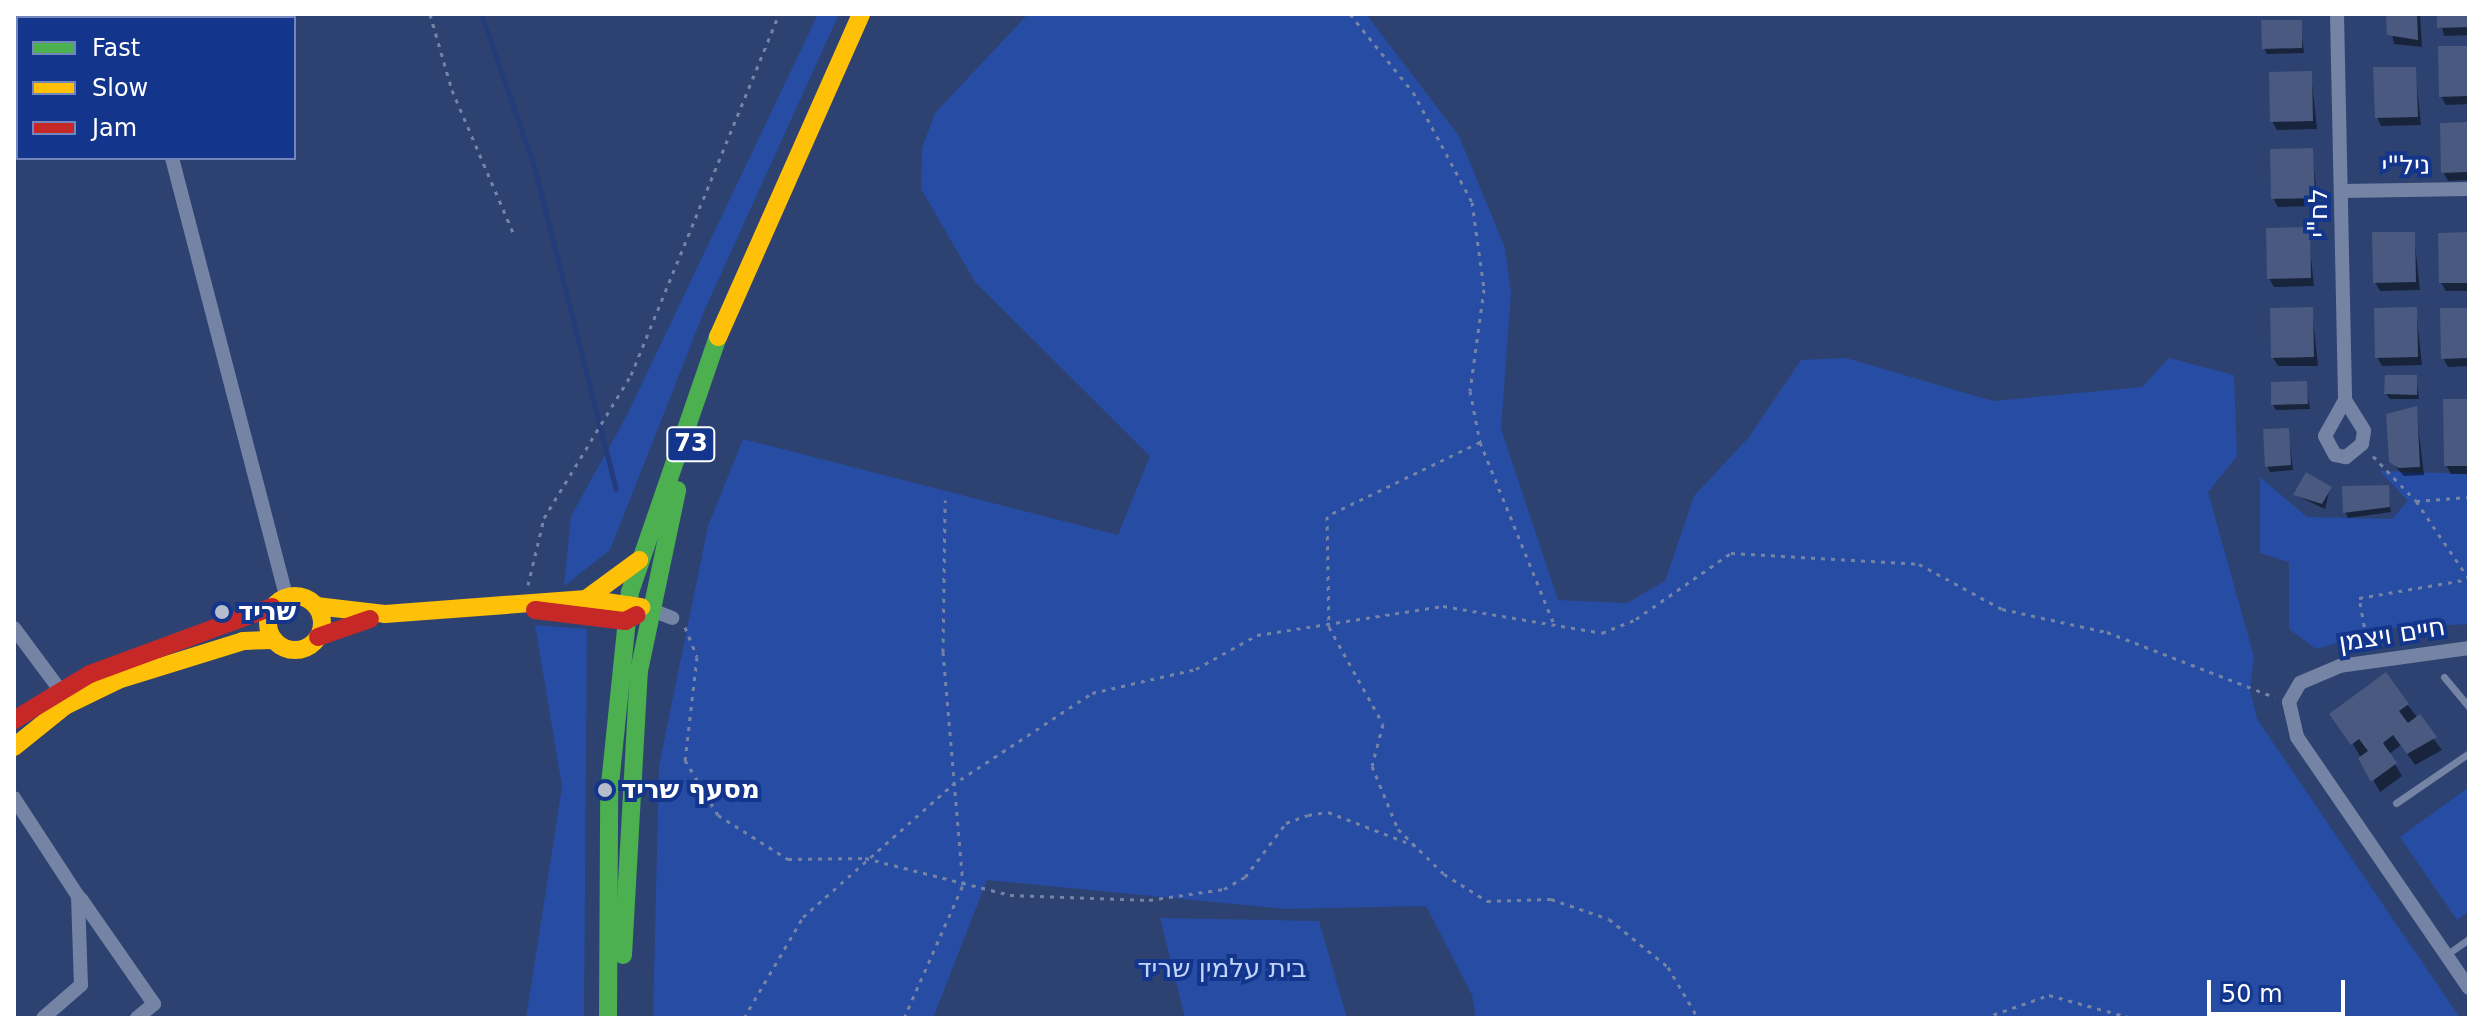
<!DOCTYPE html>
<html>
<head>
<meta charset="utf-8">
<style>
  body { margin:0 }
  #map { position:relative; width:2483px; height:1032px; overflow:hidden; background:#2e4271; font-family:"DejaVu Sans","Noto Sans Hebrew",sans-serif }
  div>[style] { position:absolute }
  .green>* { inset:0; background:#264ca3 }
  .shadow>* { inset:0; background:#0007 }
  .stream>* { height:5px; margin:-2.5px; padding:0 2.5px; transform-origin:2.5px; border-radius:2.5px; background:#233d7b }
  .building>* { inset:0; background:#49597f }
  .path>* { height:3px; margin-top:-1.5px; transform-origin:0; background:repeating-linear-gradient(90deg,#7583a5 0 4px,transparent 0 10px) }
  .lane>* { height:7px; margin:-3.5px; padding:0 3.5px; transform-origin:3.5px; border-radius:3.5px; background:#7583a5 }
  .street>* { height:14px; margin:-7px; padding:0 7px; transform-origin:7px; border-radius:7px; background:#7583a5 }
  .fast>* { height:18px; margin:-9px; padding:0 9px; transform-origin:9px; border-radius:9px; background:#4caf50 }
  .slow>* { height:18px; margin:-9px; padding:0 9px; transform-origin:9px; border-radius:9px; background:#ffc107 }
  .slow>.ring { margin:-9px; padding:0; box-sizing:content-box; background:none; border:18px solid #ffc107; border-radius:50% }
  .jam>* { height:18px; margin:-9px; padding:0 9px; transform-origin:9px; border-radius:9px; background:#c62828 }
  .dots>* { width:22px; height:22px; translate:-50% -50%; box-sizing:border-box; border:4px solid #13368c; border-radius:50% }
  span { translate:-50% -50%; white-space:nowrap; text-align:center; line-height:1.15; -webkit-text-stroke:8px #13368c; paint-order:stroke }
  .shield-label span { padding:2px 6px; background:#13368c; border:2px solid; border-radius:6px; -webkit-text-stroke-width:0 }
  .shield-label { font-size:24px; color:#fff; font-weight:700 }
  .street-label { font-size:26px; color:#fff }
  .poi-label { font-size:26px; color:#fff; font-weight:700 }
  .left { translate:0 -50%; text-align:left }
  .park-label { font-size:26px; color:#c2d4fc }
  .frame { position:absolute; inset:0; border:16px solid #fff; pointer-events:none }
  .legend { position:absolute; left:16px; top:16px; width:280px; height:144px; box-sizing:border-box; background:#13368c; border:2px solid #7186ba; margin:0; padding:10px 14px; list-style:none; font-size:24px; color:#fff }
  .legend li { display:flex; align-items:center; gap:16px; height:40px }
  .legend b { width:40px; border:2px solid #7186ba }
  .scale { position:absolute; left:2207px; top:980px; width:138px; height:36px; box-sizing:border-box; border:4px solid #fff; border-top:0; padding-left:10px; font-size:24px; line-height:28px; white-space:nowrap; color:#fff; -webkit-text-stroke:6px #13368c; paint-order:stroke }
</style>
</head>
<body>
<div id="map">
  <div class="green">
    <div style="clip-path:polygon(818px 14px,839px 14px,705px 309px,610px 550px,564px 586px,571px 516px,626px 417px)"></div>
    <div style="clip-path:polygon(1028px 14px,1366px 14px,1459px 136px,1505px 248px,1511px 293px,1501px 429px,1558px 600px,1627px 603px,1665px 581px,1694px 496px,1749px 437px,1801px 360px,1846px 358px,1993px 401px,2142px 387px,2169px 358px,2234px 375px,2237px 456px,2208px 492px,2254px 657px,2250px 689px,2257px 719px,2460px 1018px,1476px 1018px,1472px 995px,1426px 906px,1285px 909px,987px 880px,933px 1018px,653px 1018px,659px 766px,708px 526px,743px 439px,1118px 535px,1150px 456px,975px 282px,921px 189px,922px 148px,935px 113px)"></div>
    <div style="clip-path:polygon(2380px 471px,2469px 474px,2469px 624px,2388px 628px,2316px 649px,2289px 629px,2289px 562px,2260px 553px,2260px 477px,2307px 517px,2392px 519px,2408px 501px)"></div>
    <div style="clip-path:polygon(535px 625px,587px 629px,584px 1018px,526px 1018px,562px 787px)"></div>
    <div style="clip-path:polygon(2469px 787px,2469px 911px,2457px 920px,2400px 837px)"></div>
    <div style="clip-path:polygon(1160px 918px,1319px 921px,1347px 1018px,1185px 1018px)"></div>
  </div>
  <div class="shadow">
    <div style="clip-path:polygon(2388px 14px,2420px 14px,2422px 47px,2394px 44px)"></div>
    <div style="clip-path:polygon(2439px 14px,2469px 14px,2469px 35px,2444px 36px)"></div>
    <div style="clip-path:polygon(2300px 22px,2304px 53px,2267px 54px,2264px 48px)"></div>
    <div style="clip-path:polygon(2469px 48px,2469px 104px,2446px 105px,2441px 96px)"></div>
    <div style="clip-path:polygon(2415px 69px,2421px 125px,2381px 126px,2377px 117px)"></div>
    <div style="clip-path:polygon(2311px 73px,2317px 129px,2277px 130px,2272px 121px)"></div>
    <div style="clip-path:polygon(2469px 124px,2469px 180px,2448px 181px,2443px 172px)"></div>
    <div style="clip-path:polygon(2312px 150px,2318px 206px,2278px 207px,2273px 198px)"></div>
    <div style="clip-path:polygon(2308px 230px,2314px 286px,2274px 287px,2269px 278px)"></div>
    <div style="clip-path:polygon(2414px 234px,2420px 290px,2380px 291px,2375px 282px)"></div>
    <div style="clip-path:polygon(2469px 234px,2469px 291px,2446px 291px,2441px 283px)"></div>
    <div style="clip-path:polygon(2312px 309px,2318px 366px,2278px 366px,2273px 358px)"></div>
    <div style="clip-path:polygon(2416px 309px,2422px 365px,2382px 366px,2377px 357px)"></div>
    <div style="clip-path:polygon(2469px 310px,2469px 366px,2448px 367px,2443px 358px)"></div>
    <div style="clip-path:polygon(2416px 377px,2419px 399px,2390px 399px,2386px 394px)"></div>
    <div style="clip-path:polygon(2306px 383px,2310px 409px,2276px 410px,2273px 405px)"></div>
    <div style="clip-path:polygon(2469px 401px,2469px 474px,2451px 474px,2446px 465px)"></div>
    <div style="clip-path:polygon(2416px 409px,2424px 475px,2404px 476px,2391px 462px)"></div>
    <div style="clip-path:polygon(2288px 430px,2293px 470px,2270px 472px,2267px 466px)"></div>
    <div style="clip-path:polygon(2388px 487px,2391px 512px,2348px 518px,2345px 512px)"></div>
    <div style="clip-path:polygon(2330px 488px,2325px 509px,2295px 495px)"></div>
    <div style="clip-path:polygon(2385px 675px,2442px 750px,2415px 765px,2401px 745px,2389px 754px,2402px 776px,2380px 792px,2348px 735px)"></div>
  </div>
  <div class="stream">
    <div style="left:481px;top:14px;width:161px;rotate:70.8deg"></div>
    <div style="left:534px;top:166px;width:333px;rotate:75.8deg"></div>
  </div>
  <div class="building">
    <div style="clip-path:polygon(2386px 14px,2417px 14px,2418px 40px,2387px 35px)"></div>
    <div style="clip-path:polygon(2437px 14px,2469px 14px,2469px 27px,2437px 28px)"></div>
    <div style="clip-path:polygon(2261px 20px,2302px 20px,2302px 48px,2262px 49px)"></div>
    <div style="clip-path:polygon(2438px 46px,2469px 46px,2469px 96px,2439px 97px)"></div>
    <div style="clip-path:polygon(2373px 67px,2416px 67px,2418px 117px,2375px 118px)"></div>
    <div style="clip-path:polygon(2312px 71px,2313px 121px,2270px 122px,2269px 72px)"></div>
    <div style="clip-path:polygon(2469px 122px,2469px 172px,2441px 173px,2440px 123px)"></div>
    <div style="clip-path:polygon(2313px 148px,2315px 198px,2271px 199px,2270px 149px)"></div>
    <div style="clip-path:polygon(2310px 227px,2311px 278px,2267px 279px,2266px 228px)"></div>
    <div style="clip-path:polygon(2372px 232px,2415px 232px,2416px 282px,2373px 283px)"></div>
    <div style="clip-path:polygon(2469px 232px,2469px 283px,2439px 283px,2438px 233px)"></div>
    <div style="clip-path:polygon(2313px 307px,2314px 357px,2271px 358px,2270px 308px)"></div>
    <div style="clip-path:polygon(2417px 307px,2418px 357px,2375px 358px,2374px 308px)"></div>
    <div style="clip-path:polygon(2440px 308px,2469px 308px,2469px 358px,2441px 359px)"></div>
    <div style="clip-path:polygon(2385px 375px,2417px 375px,2417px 395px,2384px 394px)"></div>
    <div style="clip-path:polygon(2307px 381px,2308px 404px,2271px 405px,2271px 382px)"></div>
    <div style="clip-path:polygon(2443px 399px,2469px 399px,2469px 466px,2444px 466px)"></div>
    <div style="clip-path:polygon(2417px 406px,2420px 467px,2398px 468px,2389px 462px,2386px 414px)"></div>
    <div style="clip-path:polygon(2289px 428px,2291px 465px,2265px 467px,2263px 429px)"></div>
    <div style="clip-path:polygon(2306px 472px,2332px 487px,2322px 504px,2293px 495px)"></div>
    <div style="clip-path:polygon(2389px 485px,2390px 507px,2343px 513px,2342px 486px)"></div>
    <div style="clip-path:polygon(2386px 672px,2409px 704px,2399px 711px,2408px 723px,2420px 714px,2437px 737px,2407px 754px,2393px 735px,2383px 743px,2397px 763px,2371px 782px,2358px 758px,2368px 751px,2359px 739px,2351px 745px,2329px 714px)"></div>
  </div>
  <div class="path">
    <div style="left:430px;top:14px;width:79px;rotate:73.9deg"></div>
    <div style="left:452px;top:90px;width:155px;rotate:66.8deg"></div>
    <div style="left:1350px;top:14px;width:100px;rotate:51.1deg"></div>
    <div style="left:1413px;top:92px;width:125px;rotate:61.8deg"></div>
    <div style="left:1472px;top:202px;width:88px;rotate:82.1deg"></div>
    <div style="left:1484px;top:289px;width:103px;rotate:97.8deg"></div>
    <div style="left:1470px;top:391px;width:52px;rotate:78.9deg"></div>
    <div style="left:1480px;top:442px;width:196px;rotate:67.9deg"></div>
    <div style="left:1480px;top:442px;width:170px;rotate:154.2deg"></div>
    <div style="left:1327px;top:516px;width:111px;rotate:89deg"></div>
    <div style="left:1329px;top:627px;width:111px;rotate:60.9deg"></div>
    <div style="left:1383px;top:724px;width:43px;rotate:104.7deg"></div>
    <div style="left:1372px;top:766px;width:68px;rotate:67.6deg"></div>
    <div style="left:1398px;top:829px;width:64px;rotate:44.4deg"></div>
    <div style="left:1444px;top:874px;width:51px;rotate:32.1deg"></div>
    <div style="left:1487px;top:901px;width:64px;rotate:-1.8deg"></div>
    <div style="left:1551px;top:899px;width:61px;rotate:19deg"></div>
    <div style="left:1609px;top:919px;width:76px;rotate:39.1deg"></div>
    <div style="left:1668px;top:967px;width:59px;rotate:59.5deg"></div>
    <div style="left:2373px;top:456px;width:62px;rotate:46.3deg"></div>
    <div style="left:2416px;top:501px;width:94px;rotate:55.8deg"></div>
    <div style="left:2416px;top:501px;width:53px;rotate:-4.3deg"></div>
    <div style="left:528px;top:585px;width:69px;rotate:-76.6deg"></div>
    <div style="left:544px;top:518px;width:167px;rotate:-58.7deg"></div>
    <div style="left:631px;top:375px;width:390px;rotate:-67.7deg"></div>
    <div style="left:685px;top:627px;width:32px;rotate:68deg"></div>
    <div style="left:697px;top:657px;width:104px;rotate:96.6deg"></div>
    <div style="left:685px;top:760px;width:64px;rotate:59deg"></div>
    <div style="left:718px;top:815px;width:83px;rotate:32.2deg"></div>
    <div style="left:788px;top:859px;width:77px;rotate:-0.7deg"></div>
    <div style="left:865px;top:858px;width:150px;rotate:14.3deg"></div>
    <div style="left:1010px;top:895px;width:139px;rotate:2.1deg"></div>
    <div style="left:1149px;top:900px;width:76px;rotate:-8.3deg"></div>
    <div style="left:1224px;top:889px;width:24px;rotate:-30deg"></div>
    <div style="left:1245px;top:877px;width:68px;rotate:-52.8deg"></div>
    <div style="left:1286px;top:823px;width:23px;rotate:-20deg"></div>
    <div style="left:1308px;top:815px;width:20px;rotate:-9deg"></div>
    <div style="left:1328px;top:812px;width:94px;rotate:21.1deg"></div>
    <div style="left:2368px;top:646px;width:49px;rotate:-100.6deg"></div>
    <div style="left:2359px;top:598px;width:112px;rotate:-9.8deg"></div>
    <div style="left:744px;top:1018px;width:117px;rotate:-59.7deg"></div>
    <div style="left:803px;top:917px;width:199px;rotate:-41.5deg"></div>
    <div style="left:952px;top:785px;width:168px;rotate:-33.3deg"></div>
    <div style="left:1092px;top:693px;width:107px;rotate:-13deg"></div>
    <div style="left:1196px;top:669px;width:70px;rotate:-29.1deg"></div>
    <div style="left:1257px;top:635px;width:188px;rotate:-8.9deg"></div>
    <div style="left:1443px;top:606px;width:161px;rotate:9.6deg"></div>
    <div style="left:1602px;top:633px;width:37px;rotate:-22deg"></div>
    <div style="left:1636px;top:619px;width:116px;rotate:-34.8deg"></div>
    <div style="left:1731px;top:553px;width:188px;rotate:3.3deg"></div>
    <div style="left:1919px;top:564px;width:94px;rotate:28.5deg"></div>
    <div style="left:2002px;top:609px;width:107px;rotate:12.4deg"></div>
    <div style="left:2107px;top:632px;width:180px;rotate:21.2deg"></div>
    <div style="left:904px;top:1018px;width:145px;rotate:-66.1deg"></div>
    <div style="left:963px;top:885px;width:234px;rotate:-94.9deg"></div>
    <div style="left:943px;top:652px;width:152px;rotate:-89.2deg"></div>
    <div style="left:1984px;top:1018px;width:69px;rotate:-19.5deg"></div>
    <div style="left:2049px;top:995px;width:86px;rotate:15.5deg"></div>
  </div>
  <div class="lane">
    <div style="left:2444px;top:677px;width:39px;rotate:50deg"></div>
    <div style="left:2396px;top:803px;width:88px;rotate:-34.4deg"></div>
    <div style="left:2446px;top:955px;width:28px;rotate:-35deg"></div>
  </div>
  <div class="street">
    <div style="left:134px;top:14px;width:4px;rotate:76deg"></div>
    <div style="left:2337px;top:14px;width:386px;rotate:88.8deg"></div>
    <div style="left:2345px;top:400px;width:36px;rotate:58deg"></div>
    <div style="left:2364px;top:431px;width:13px;rotate:99deg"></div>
    <div style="left:2362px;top:444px;width:21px;rotate:141deg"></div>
    <div style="left:2346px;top:457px;width:11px;rotate:-170deg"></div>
    <div style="left:2335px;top:455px;width:21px;rotate:-118deg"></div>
    <div style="left:2325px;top:436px;width:41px;rotate:-60.9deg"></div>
    <div style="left:14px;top:38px;width:4px;rotate:14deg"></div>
    <div style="left:172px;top:158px;width:454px;rotate:75.4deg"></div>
    <div style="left:2343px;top:191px;width:126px;rotate:-0.9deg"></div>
    <div style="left:649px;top:609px;width:25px;rotate:21deg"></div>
    <div style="left:14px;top:628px;width:77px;rotate:53.4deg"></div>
    <div style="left:2469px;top:648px;width:130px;rotate:172.1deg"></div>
    <div style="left:2340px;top:666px;width:43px;rotate:157deg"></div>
    <div style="left:2300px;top:683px;width:22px;rotate:120deg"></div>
    <div style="left:2289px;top:702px;width:36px;rotate:77deg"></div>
    <div style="left:2297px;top:737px;width:304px;rotate:55.6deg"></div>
    <div style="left:14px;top:798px;width:117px;rotate:56.9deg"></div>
    <div style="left:78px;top:896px;width:89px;rotate:88.1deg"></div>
    <div style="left:81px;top:985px;width:50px;rotate:139deg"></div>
    <div style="left:81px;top:899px;width:128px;rotate:55.2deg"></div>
    <div style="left:154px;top:1004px;width:22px;rotate:141deg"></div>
  </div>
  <div class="fast">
    <div style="left:623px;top:955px;width:284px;rotate:-86.8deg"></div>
    <div style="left:639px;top:671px;width:185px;rotate:-78.1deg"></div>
    <div style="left:608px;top:1018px;width:224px;rotate:-89.7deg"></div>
    <div style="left:609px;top:794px;width:203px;rotate:-84.1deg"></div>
    <div style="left:630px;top:592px;width:270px;rotate:-71deg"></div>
  </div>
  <div class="slow">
    <div style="left:718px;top:337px;width:353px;rotate:-66.1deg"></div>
    <div class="ring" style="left:268px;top:596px;width:36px;height:36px"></div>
    <div style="left:586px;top:599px;width:66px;rotate:-36.3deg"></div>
    <div style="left:316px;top:606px;width:69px;rotate:6.6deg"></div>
    <div style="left:385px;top:614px;width:202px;rotate:-4.3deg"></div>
    <div style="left:586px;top:599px;width:56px;rotate:8.3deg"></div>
    <div style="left:14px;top:747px;width:65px;rotate:-38.8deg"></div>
    <div style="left:65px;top:706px;width:59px;rotate:-26.1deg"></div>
    <div style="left:118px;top:680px;width:131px;rotate:-17.3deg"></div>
    <div style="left:243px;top:641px;width:31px;rotate:-2deg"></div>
  </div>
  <div class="jam">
    <div style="left:535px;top:610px;width:91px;rotate:7deg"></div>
    <div style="left:625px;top:621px;width:13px;rotate:-27deg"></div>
    <div style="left:318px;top:637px;width:55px;rotate:-19.1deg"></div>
    <div style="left:14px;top:720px;width:89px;rotate:-31.2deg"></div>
    <div style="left:90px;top:674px;width:194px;rotate:-20.2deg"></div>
  </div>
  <div class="dots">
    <div style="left:222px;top:612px;background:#b6bdcd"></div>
    <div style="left:605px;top:790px;background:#b6bdcd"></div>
  </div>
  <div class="shield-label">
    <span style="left:691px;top:444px">73</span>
  </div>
  <div class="street-label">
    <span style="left:2406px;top:166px;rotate:-1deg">ניל"י</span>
    <span style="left:2319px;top:213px;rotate:-90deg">לח"י</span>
    <span style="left:2392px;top:635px;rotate:-9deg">חיים ויצמן</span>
  </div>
  <div class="poi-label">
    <span class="left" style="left:238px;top:612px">שריד</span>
    <span class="left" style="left:621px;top:790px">מסעף שריד</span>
  </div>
  <div class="park-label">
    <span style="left:1222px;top:969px">בית עלמין שריד</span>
  </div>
  <div class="frame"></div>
  <ul class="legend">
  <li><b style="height:10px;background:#4caf50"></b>Fast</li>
  <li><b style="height:10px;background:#ffc107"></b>Slow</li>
  <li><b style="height:10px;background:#c62828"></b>Jam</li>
  </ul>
  <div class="scale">50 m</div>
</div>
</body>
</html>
